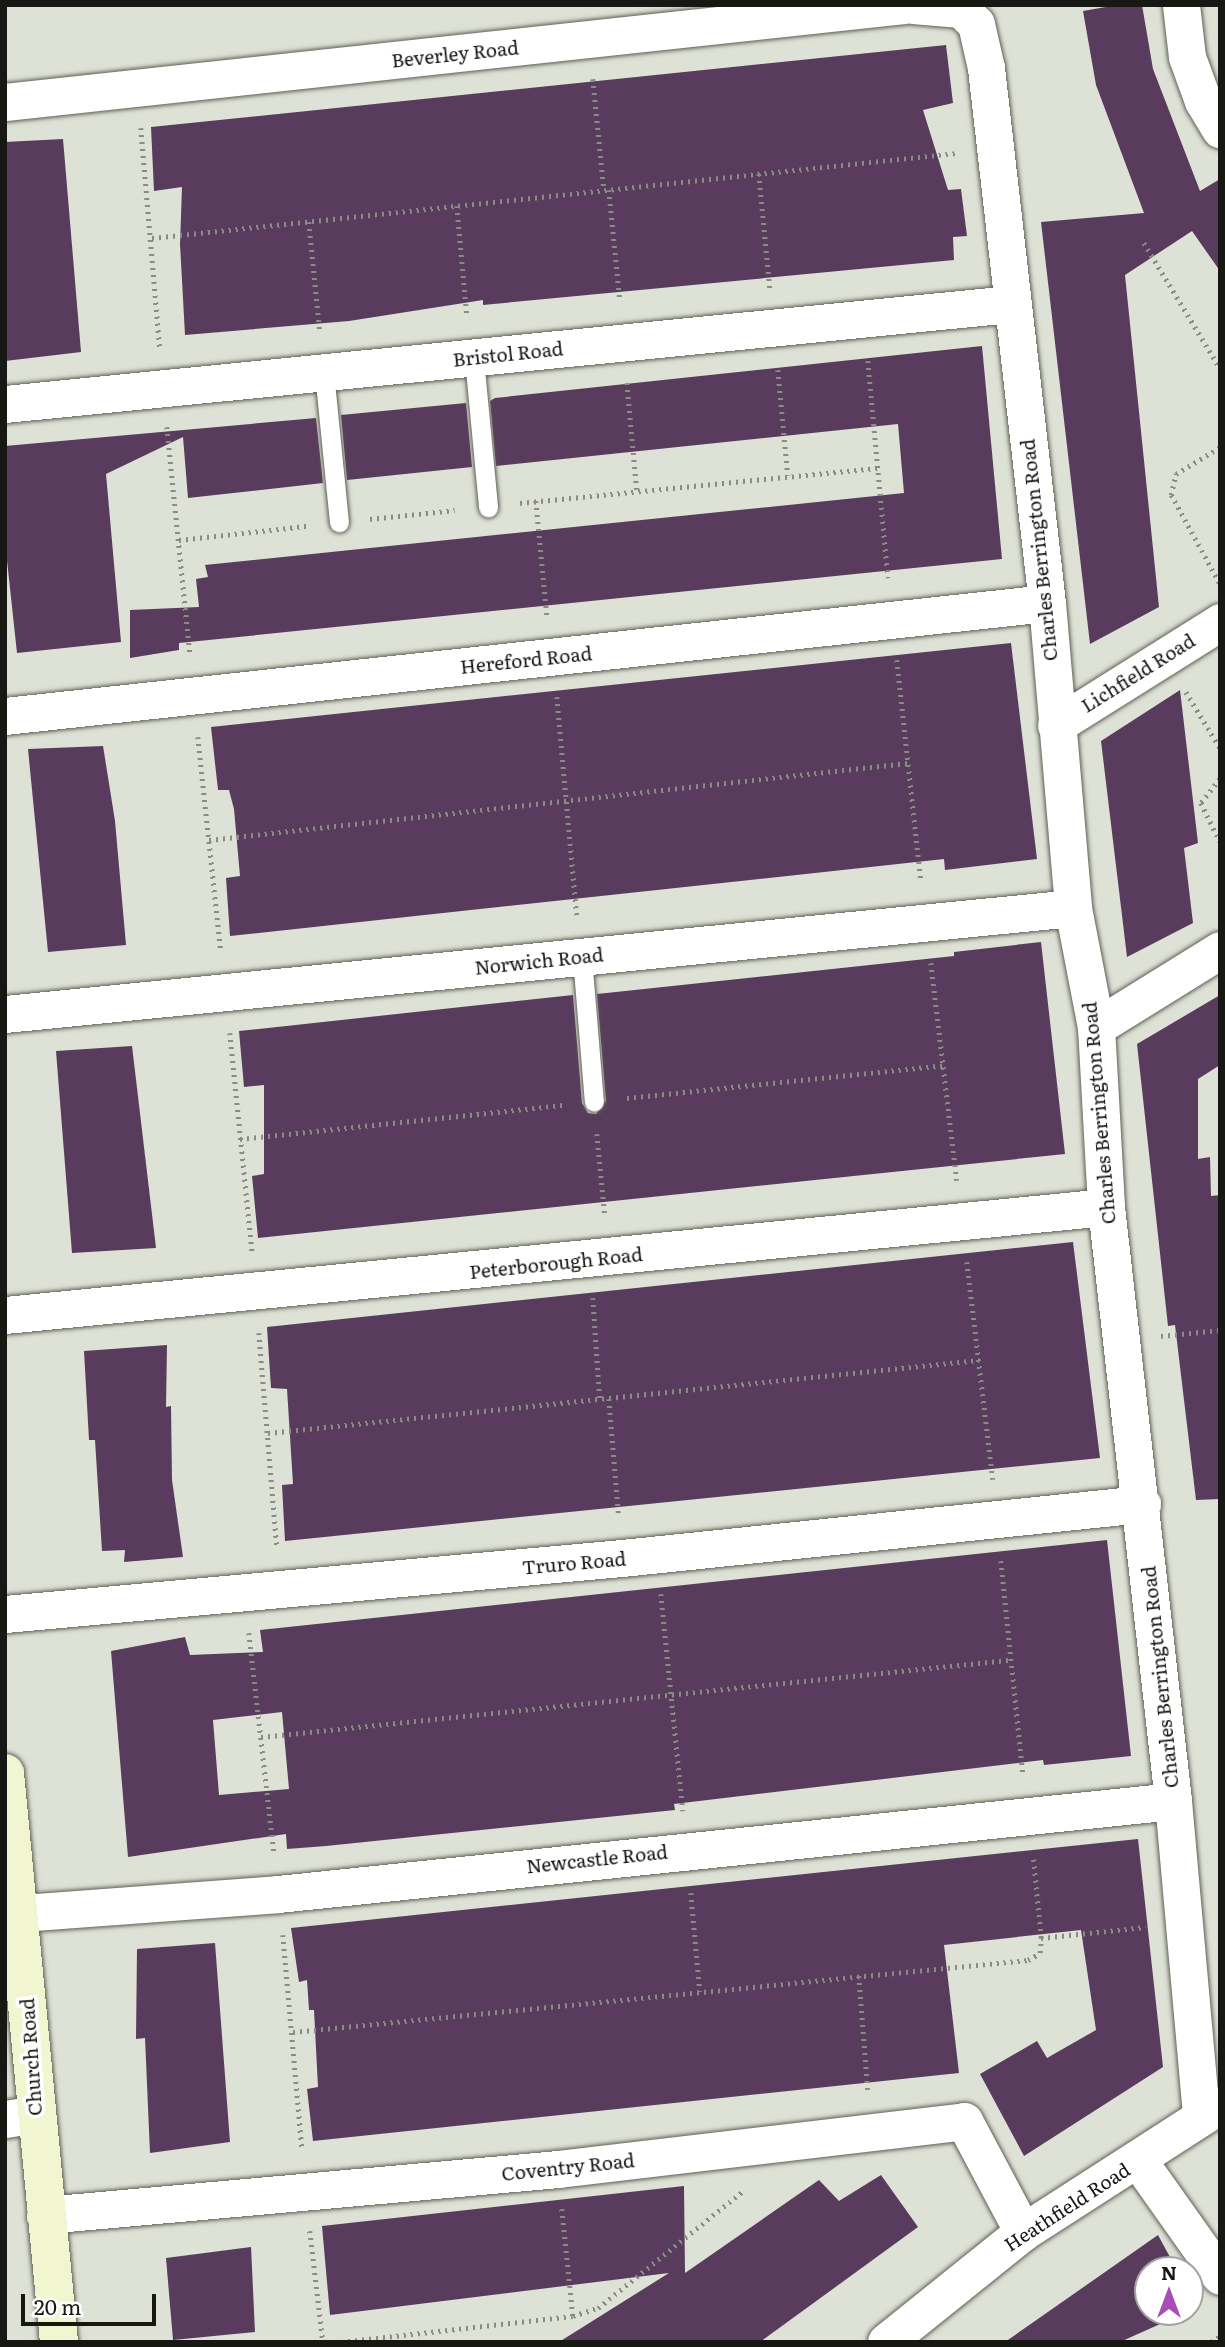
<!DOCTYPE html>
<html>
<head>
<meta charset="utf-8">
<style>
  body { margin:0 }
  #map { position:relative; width:1225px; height:2347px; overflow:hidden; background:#dee1d5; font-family:Literata,serif }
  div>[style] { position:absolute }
  .building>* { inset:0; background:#593c5d }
  .path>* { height:4.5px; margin-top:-2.25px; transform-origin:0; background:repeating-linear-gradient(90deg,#8a8b83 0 2px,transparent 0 7px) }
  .roads { filter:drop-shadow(0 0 2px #5e6056) drop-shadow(0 0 2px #5e6056) }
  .lane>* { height:19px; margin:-9.5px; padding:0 9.5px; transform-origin:9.5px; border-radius:9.5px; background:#fff }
  .street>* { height:37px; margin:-18.5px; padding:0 18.5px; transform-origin:18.5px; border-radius:18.5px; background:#fff }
  .secondary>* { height:38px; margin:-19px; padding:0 19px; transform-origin:19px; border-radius:19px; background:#f1f5d0 }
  span { translate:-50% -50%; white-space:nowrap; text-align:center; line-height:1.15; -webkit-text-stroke:7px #fff; paint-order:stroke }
  .street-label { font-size:19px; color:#171713 }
  .frame { position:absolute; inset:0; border:7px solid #171713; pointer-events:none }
  .north { position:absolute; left:1134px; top:2256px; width:70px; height:70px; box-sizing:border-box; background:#fff; border:2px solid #a2a2a1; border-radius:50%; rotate:0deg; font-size:19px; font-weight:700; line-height:28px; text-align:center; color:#171713 }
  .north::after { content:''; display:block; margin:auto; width:24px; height:32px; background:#a84cb6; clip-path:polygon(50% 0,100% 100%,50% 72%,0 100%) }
  .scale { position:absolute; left:21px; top:2294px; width:135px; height:32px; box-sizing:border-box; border:4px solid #171713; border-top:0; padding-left:9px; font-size:21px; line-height:24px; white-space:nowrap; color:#171713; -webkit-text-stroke:5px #fff; paint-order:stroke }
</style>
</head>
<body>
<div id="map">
  <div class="building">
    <div style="clip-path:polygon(1117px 5px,1142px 5px,1153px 69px,1200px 191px,1220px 179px,1220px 271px,1192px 231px,1125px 275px,1159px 607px,1090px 644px,1041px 222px,1144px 213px,1096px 85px,1083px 11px)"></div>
    <div style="clip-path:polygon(946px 45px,953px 103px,923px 110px,948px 190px,961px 189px,967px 236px,953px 237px,954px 260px,483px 305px,483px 300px,349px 321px,185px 335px,180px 244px,182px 187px,154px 191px,151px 127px)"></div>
    <div style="clip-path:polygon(63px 139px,81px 352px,5px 361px,5px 142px)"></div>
    <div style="clip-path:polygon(982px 346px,1002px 559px,179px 643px,179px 650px,130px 658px,130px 610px,199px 607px,196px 579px,208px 577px,205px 565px,904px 493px,898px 424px,496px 466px,490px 401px,495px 398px)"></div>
    <div style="clip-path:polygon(466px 403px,472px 467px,347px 480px,341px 415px)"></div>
    <div style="clip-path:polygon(316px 418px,323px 483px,188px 498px,183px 437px,106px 474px,121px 642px,17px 653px,5px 542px,5px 446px)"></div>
    <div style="clip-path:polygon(1011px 643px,1037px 859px,945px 870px,944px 859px,230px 936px,226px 878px,240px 876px,234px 809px,229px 790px,218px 790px,211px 727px)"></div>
    <div style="clip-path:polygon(1180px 690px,1198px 843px,1184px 848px,1193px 923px,1127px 957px,1101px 741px)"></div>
    <div style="clip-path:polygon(103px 746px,115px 821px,126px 945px,48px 952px,28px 749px)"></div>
    <div style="clip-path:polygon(1041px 942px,1065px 1154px,258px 1238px,252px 1176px,264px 1174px,264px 1085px,244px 1087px,239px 1031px,573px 995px,582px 1103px,588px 1113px,596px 1114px,606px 1101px,597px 994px,954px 956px,954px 952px)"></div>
    <div style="clip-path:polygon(1220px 995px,1220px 1065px,1198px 1079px,1198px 1159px,1210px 1157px,1211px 1196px,1220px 1195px,1220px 1499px,1196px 1500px,1175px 1325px,1168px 1326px,1137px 1044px)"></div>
    <div style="clip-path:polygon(132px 1046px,156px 1248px,72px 1253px,56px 1051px)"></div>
    <div style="clip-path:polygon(1073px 1242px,1100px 1458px,285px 1541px,282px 1485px,293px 1484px,287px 1389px,271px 1388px,267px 1327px)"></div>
    <div style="clip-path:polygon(167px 1345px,166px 1407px,171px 1406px,172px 1480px,183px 1557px,124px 1562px,125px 1550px,102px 1551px,95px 1440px,89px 1440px,84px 1351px)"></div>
    <div style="clip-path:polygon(evenodd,1107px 1540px,1131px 1756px,1044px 1765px,1043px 1760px,674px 1804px,675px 1810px,326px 1846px,287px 1849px,286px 1834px,128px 1857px,111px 1651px,185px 1637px,190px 1655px,263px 1652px,260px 1630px,1107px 1540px,282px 1712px,289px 1789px,219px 1795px,213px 1720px,282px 1712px)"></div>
    <div style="clip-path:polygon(1138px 1839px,1163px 2067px,1024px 2156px,980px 2074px,1037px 2041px,1047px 2058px,1096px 2030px,1081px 1930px,944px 1945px,959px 2073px,313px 2141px,307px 2089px,318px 2087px,314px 2010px,309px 2010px,307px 1980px,299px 1982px,291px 1928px)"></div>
    <div style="clip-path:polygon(215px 1943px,230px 2142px,150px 2153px,145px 2038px,136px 2039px,137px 1949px)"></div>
    <div style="clip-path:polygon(881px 2175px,918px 2227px,760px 2342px,559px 2342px,669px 2273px,330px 2315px,322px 2226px,684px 2186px,685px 2273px,819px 2180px,839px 2201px)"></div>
    <div style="clip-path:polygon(1158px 2235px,1177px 2270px,1148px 2270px,1148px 2312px,1187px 2312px,1120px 2342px,1005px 2342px)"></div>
    <div style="clip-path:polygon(251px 2247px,255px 2332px,173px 2340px,166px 2258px)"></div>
  </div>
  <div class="path">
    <div style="left:593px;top:79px;width:112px;rotate:84.3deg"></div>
    <div style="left:141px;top:128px;width:222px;rotate:85.1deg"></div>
    <div style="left:759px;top:174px;width:115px;rotate:84.5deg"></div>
    <div style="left:609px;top:190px;width:112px;rotate:84.3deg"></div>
    <div style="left:457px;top:206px;width:110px;rotate:84.8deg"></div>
    <div style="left:309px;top:222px;width:111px;rotate:84.3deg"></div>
    <div style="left:152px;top:238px;width:808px;rotate:-6.03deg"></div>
    <div style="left:1144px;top:243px;width:146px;rotate:58.7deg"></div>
    <div style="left:868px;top:361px;width:218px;rotate:84.7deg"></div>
    <div style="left:778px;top:370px;width:106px;rotate:84.6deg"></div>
    <div style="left:627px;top:383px;width:107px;rotate:84.7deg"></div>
    <div style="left:167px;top:427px;width:229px;rotate:84.2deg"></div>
    <div style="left:536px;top:501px;width:116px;rotate:84.5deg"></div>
    <div style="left:520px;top:503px;width:359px;rotate:-5.6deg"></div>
    <div style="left:370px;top:519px;width:85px;rotate:-6deg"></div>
    <div style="left:179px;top:540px;width:128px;rotate:-6.3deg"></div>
    <div style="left:1219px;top:583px;width:100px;rotate:-118.6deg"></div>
    <div style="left:1171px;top:495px;width:22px;rotate:-77deg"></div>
    <div style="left:1176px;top:474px;width:52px;rotate:-31.5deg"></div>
    <div style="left:897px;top:660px;width:222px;rotate:83.8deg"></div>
    <div style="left:1186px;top:692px;width:66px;rotate:58.7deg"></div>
    <div style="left:557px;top:697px;width:219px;rotate:84.8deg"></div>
    <div style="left:198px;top:737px;width:215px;rotate:83.9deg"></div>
    <div style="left:1220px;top:779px;width:31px;rotate:128deg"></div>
    <div style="left:1201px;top:803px;width:43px;rotate:64deg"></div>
    <div style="left:209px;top:840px;width:703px;rotate:-6.29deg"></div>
    <div style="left:931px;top:963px;width:219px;rotate:83.2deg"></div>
    <div style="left:230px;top:1033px;width:219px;rotate:84.2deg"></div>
    <div style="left:627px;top:1098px;width:319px;rotate:-5.9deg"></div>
    <div style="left:597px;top:1134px;width:82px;rotate:84.4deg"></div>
    <div style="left:240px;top:1139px;width:325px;rotate:-6deg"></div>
    <div style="left:967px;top:1262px;width:219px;rotate:83.2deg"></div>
    <div style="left:593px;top:1298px;width:102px;rotate:86.1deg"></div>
    <div style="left:259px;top:1333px;width:215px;rotate:85.2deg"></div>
    <div style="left:1161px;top:1336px;width:59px;rotate:-5.8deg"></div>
    <div style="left:609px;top:1399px;width:118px;rotate:85.2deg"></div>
    <div style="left:268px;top:1433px;width:715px;rotate:-5.86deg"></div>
    <div style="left:1001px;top:1561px;width:215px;rotate:84.1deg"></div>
    <div style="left:661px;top:1594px;width:218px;rotate:84.2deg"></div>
    <div style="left:249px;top:1633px;width:221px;rotate:83.5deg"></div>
    <div style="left:261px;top:1737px;width:751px;rotate:-5.89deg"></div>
    <div style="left:691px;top:1893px;width:99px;rotate:84.8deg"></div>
    <div style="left:283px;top:1935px;width:216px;rotate:84.9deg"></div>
    <div style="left:1041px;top:1938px;width:105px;rotate:-6deg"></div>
    <div style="left:859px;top:1976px;width:114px;rotate:85.5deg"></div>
    <div style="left:293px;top:2032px;width:739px;rotate:-5.59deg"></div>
    <div style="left:1028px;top:1960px;width:14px;rotate:-30deg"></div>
    <div style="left:1040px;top:1953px;width:15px;rotate:-86deg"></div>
    <div style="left:1041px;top:1938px;width:82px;rotate:-95.6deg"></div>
    <div style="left:562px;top:2209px;width:108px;rotate:84.1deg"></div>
    <div style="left:310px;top:2231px;width:112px;rotate:83.3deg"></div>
    <div style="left:341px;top:2342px;width:233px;rotate:-6.4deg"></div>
    <div style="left:573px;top:2316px;width:26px;rotate:-18deg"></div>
    <div style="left:598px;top:2308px;width:188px;rotate:-38.9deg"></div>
    <div style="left:1211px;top:2342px;width:11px;rotate:-34deg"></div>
  </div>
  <div class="roads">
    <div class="lane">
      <div style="left:474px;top:358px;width:150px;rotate:84.6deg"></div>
      <div style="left:324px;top:372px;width:151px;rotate:84.3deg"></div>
      <div style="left:582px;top:957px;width:145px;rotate:85.3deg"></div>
    </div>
    <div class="street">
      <div style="left:913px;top:5px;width:48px;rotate:4.8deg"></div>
      <div style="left:961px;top:9px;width:21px;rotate:45deg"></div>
      <div style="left:976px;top:24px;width:45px;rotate:77.2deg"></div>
      <div style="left:986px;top:68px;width:538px;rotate:83.5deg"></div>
      <div style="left:1047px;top:603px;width:306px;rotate:85.1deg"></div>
      <div style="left:1073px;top:908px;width:121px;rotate:79.1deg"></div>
      <div style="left:1096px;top:1027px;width:180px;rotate:86.8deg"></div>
      <div style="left:1106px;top:1207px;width:598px;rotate:83.56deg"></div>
      <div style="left:1173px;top:1801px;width:317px;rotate:84.9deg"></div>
      <div style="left:1181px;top:5px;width:52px;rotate:83.4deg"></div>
      <div style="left:1187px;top:57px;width:47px;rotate:70deg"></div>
      <div style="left:1203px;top:101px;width:33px;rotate:59deg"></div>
      <div style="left:5px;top:102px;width:904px;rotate:-6.16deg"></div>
      <div style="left:5px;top:404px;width:1011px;rotate:-5.68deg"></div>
      <div style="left:5px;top:716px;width:1048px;rotate:-6.19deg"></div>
      <div style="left:1056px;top:725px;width:194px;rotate:-32.1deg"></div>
      <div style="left:5px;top:1014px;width:1073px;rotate:-5.67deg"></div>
      <div style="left:1096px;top:1027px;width:146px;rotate:-31.8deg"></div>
      <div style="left:5px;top:1315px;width:1106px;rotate:-5.6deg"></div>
      <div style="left:5px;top:1614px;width:620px;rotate:-5.19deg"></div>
      <div style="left:622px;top:1558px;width:523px;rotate:-5.93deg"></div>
      <div style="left:21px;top:1913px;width:258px;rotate:-4.2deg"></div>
      <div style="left:278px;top:1894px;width:900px;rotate:-5.93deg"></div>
      <div style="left:5px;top:2119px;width:30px;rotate:-9deg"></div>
      <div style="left:1138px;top:2160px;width:142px;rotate:54.7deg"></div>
      <div style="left:45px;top:2215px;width:515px;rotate:-5.12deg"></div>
      <div style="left:558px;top:2169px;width:409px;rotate:-6.7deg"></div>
      <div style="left:964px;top:2121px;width:126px;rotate:62deg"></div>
      <div style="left:886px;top:2342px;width:176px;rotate:-38.8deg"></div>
      <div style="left:1023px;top:2232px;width:234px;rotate:-32.8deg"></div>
    </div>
    <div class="secondary">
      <div style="left:5px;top:1773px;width:572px;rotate:84.58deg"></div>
    </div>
  </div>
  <div class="street-label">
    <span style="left:455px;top:54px;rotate:-6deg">Beverley Road</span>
    <span style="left:508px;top:354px;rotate:-6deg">Bristol Road</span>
    <span style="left:1039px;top:550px;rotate:-96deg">Charles Berrington Road</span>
    <span style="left:526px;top:660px;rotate:-6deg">Hereford Road</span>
    <span style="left:1138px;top:673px;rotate:-32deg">Lichfield Road</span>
    <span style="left:539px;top:961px;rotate:-6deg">Norwich Road</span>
    <span style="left:1099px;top:1113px;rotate:-95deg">Charles Berrington Road</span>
    <span style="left:556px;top:1263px;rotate:-6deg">Peterborough Road</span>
    <span style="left:574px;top:1563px;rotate:-5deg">Truro Road</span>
    <span style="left:1160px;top:1677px;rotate:-96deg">Charles Berrington Road</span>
    <span style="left:597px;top:1859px;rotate:-6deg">Newcastle Road</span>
    <span style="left:31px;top:2057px;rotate:-94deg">Church Road</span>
    <span style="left:568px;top:2167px;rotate:-6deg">Coventry Road</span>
    <span style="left:1067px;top:2207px;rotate:-33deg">Heathfield Road</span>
  </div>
  <div class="frame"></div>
  <div class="north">N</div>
  <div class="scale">20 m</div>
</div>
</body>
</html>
